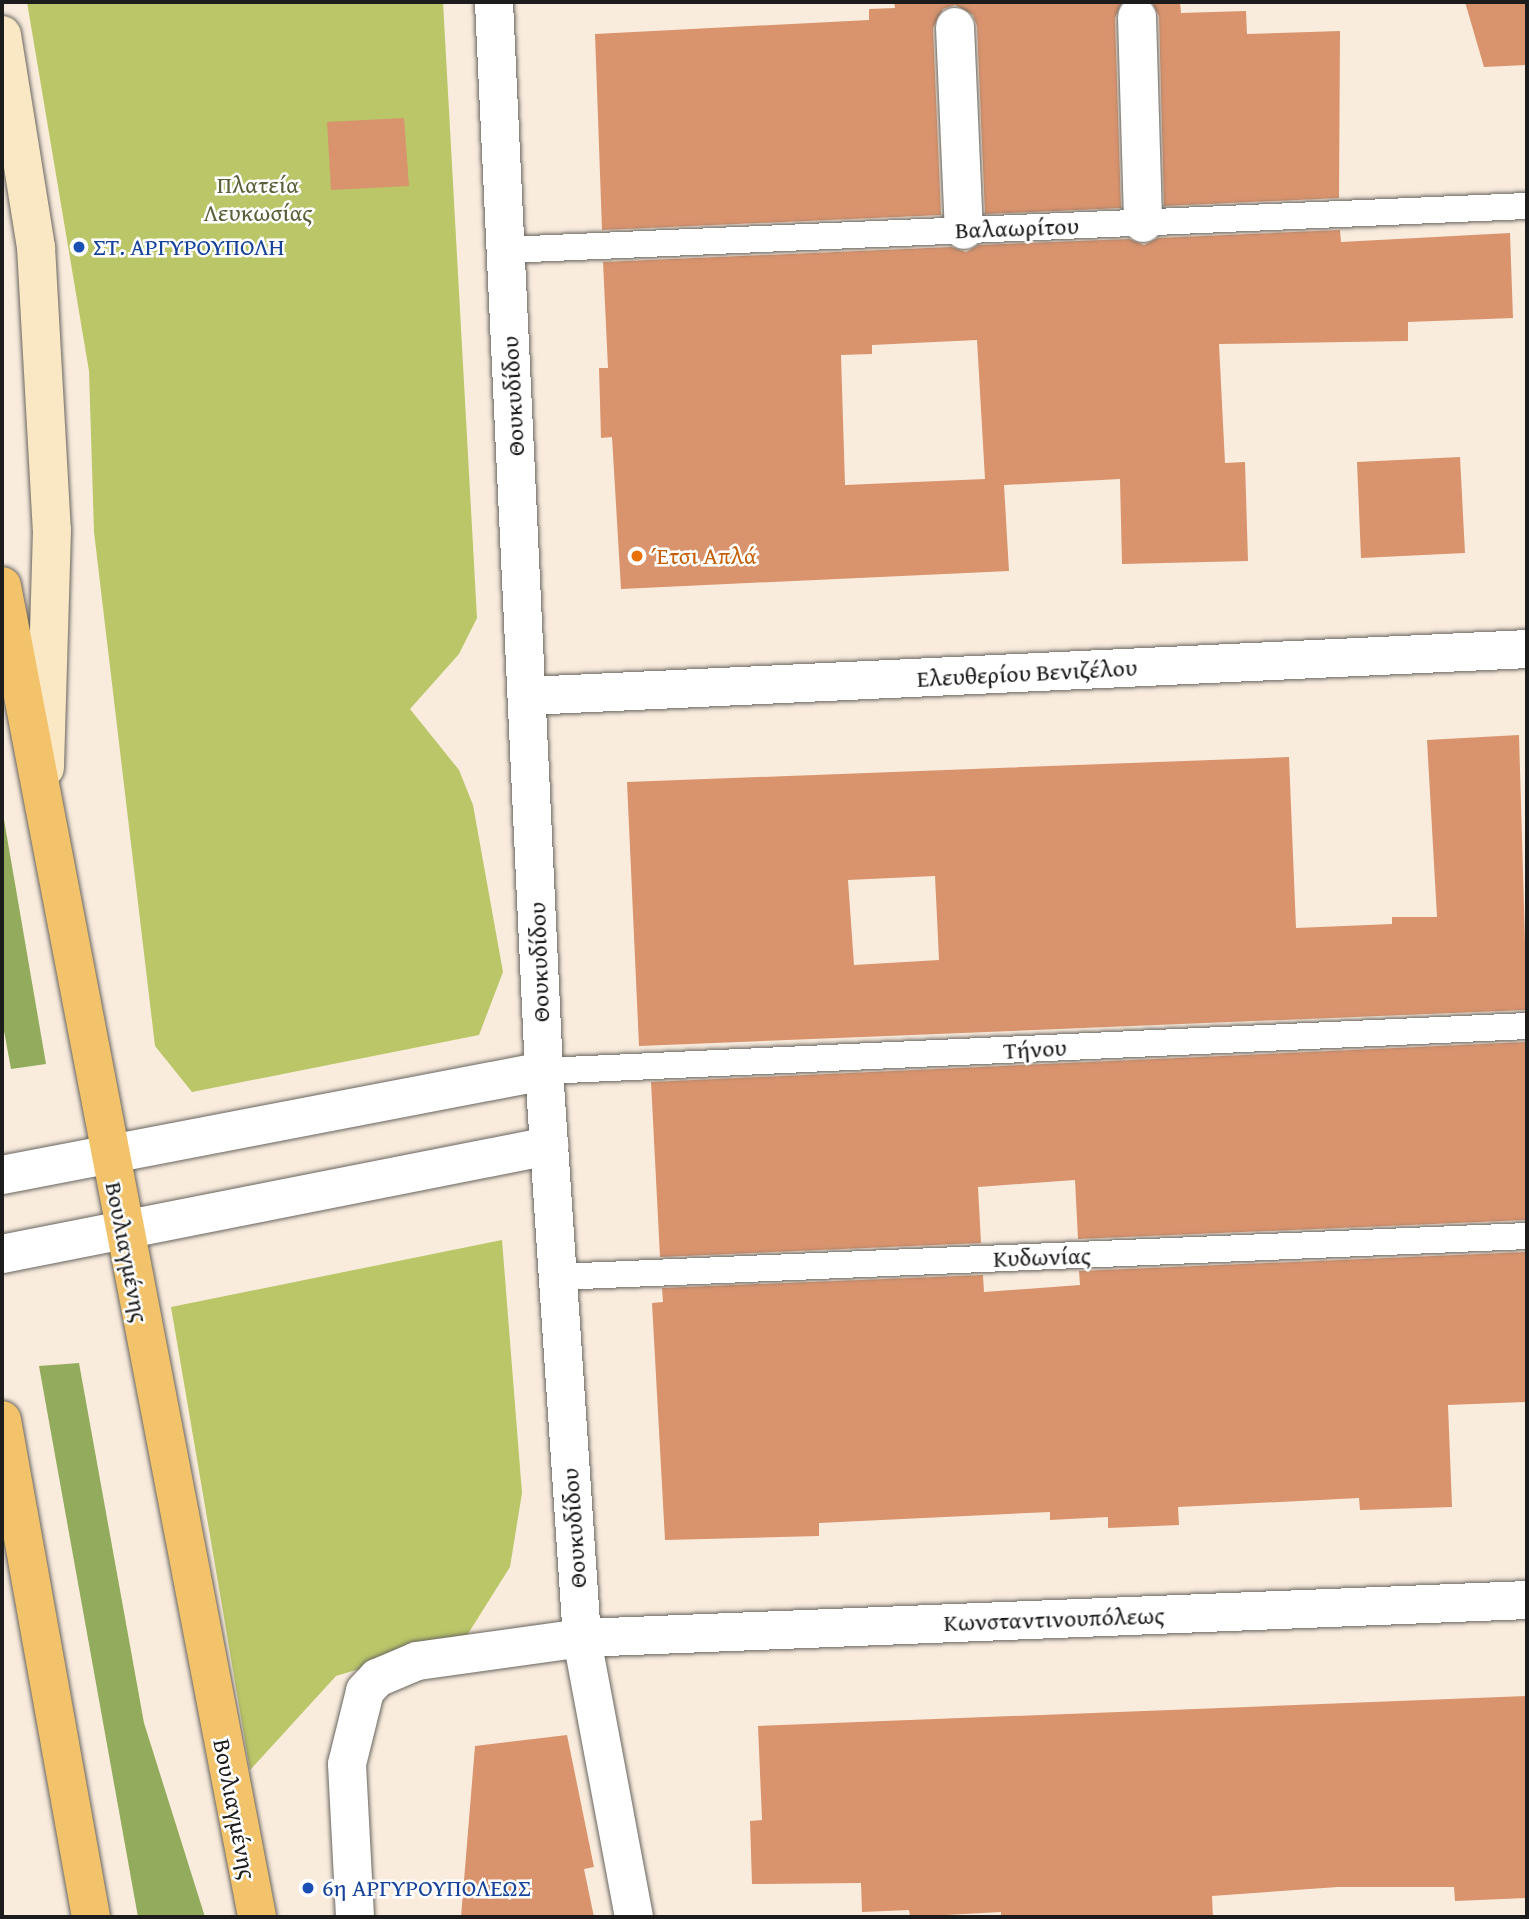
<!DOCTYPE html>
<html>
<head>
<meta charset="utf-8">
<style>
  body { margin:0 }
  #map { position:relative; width:1529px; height:1919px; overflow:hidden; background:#f9ecdd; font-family:"Gentium Book Plus",serif }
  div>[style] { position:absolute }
  .green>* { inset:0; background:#bac668 }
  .forest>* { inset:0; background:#93ab5c }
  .building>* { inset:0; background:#d9946e }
  .roads { filter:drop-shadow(0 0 2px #696560) drop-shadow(0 0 2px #696560) }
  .service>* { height:26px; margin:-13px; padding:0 13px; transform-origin:13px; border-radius:13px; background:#fff }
  .minor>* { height:38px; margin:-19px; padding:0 19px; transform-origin:19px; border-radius:19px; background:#fff }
  .tertiary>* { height:38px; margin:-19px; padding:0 19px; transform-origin:19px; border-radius:19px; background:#fff }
  .secondary>* { height:38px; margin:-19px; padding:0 19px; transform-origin:19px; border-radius:19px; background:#fae7c3 }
  .primary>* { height:38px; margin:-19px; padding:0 19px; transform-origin:19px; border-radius:19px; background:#f2c36a }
  .dots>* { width:19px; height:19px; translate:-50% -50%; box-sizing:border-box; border:4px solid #fff; border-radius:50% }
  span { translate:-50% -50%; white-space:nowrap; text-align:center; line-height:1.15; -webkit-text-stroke:5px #fff; paint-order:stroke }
  .park-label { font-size:24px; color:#5b603a }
  .street-label { font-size:24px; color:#1c1c1c }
  .transit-label { font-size:24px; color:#164399 }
  .left { translate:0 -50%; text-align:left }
  .food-label { font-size:24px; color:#c56008 }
  .frame { position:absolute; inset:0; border:4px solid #1c1c1c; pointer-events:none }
</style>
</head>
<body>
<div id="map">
  <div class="green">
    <div style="clip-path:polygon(27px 2px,443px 2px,477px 618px,459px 654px,410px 709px,459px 770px,473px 805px,503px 972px,479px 1035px,192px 1092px,155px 1046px,94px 532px,89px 371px)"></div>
    <div style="clip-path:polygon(502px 1240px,522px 1493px,510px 1567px,466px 1637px,336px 1676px,250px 1770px,171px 1307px)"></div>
  </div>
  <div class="forest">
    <div style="clip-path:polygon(2px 808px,46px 1064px,11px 1069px,2px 1020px)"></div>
    <div style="clip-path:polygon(79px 1363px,144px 1723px,205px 1917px,138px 1917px,39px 1366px)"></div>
  </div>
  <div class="building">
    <div style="clip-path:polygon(894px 2px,1122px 2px,1115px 18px,1121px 208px,985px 214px,977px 26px,973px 15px,955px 5px,943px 9px,933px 28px,941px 215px,602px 230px,595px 34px,869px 20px,869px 9px,895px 8px)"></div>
    <div style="clip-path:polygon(1152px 2px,1180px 2px,1181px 13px,1246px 11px,1247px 34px,1340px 31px,1339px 198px,1164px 206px,1159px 16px)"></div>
    <div style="clip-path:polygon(1465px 2px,1527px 2px,1527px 65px,1484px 67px)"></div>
    <div style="clip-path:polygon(404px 118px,409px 186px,331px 190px,327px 122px)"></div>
    <div style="clip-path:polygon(evenodd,1340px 230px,1341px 242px,1510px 233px,1513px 318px,1408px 322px,1408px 341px,1219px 344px,1225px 463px,1245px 462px,1248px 561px,1122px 564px,1120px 479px,1004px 485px,1009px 571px,621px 589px,612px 437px,601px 438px,599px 368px,608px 368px,603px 262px,951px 247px,966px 252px,979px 245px,1129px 239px,1144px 245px,1158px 238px,1340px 230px,977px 340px,985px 479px,845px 485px,841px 355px,872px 354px,872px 345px,977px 340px)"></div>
    <div style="clip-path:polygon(1460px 457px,1465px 553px,1361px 558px,1357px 462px)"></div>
    <div style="clip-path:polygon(evenodd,1519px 735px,1527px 1010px,639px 1046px,627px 782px,1289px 757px,1296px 928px,1392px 924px,1392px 917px,1437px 917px,1427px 740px,1519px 735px,935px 876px,939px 960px,854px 965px,848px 880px,935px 876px)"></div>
    <div style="clip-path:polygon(1527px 1042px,1527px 1220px,1078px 1239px,1075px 1180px,978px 1187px,981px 1243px,660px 1257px,651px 1082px)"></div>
    <div style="clip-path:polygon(1527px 1252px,1527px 1402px,1448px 1405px,1452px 1507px,1360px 1510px,1359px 1498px,1178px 1507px,1179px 1525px,1108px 1528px,1108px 1517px,1050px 1520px,1050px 1512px,819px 1523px,819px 1536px,665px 1540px,652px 1303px,663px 1302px,662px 1288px,983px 1275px,984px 1292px,1080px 1285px,1079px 1271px)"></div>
    <div style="clip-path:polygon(1527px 1696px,1527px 1898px,1455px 1901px,1454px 1887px,1338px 1887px,1212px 1896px,1213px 1917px,1001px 1917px,1001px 1912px,910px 1917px,909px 1910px,862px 1912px,861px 1883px,752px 1884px,750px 1821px,762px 1820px,758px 1726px)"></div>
    <div style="clip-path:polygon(567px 1735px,594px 1867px,584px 1869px,594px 1917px,461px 1917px,475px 1746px)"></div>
  </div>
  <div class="roads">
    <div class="service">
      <div style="left:506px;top:250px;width:1022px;rotate:-2.47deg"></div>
      <div style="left:544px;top:1071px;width:984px;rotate:-2.62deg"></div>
      <div style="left:557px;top:1277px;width:971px;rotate:-2.42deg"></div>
    </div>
    <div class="minor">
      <div style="left:1137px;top:17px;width:206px;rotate:88.3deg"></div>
      <div style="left:955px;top:27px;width:203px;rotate:87.5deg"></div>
      <div style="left:528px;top:696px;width:1000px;rotate:-2.69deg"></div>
      <div style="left:634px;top:1917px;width:284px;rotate:-100.6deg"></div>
      <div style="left:582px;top:1638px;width:946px;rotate:-2.3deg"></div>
    </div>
    <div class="tertiary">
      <div style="left:2px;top:1175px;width:552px;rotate:-10.86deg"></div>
      <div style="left:2px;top:1254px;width:558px;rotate:-11.17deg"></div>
      <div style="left:355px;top:1917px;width:153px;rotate:-93deg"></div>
      <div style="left:347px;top:1764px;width:75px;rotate:-76.1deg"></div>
      <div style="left:365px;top:1691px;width:18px;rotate:-47deg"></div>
      <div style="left:377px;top:1678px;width:43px;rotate:-23deg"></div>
      <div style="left:417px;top:1661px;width:167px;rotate:-7.9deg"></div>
      <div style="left:582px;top:1638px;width:568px;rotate:-93.83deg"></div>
      <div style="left:544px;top:1071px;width:1070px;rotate:-92.68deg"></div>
    </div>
    <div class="secondary">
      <div style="left:2px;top:35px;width:215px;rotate:80.9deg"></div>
      <div style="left:36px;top:247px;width:283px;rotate:86.8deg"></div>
      <div style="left:52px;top:530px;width:238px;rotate:91.7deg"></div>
    </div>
    <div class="primary">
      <div style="left:2px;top:586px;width:1355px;rotate:79.15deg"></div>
      <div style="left:2px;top:1420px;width:505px;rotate:79.85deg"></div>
    </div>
  </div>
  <div class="dots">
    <div style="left:79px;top:247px;background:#1a4fb4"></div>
    <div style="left:637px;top:556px;background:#e8710a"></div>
    <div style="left:308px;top:1888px;background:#1a4fb4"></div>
  </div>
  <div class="park-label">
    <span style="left:258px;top:199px">Πλατεία<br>Λευκωσίας</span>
  </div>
  <div class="street-label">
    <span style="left:1017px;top:228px;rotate:-2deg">Βαλαωρίτου</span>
    <span style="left:513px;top:396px;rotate:-93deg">Θουκυδίδου</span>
    <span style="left:1027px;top:673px;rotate:-3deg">Ελευθερίου Βενιζέλου</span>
    <span style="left:539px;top:962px;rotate:-92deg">Θουκυδίδου</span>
    <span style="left:1035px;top:1049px;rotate:-3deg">Τήνου</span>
    <span style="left:127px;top:1252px;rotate:79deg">Βουλιαγμένης</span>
    <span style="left:1042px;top:1257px;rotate:-2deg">Κυδωνίας</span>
    <span style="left:574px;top:1528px;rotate:-94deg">Θουκυδίδου</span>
    <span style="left:1054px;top:1619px;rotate:-2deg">Κωνσταντινουπόλεως</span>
    <span style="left:235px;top:1809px;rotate:79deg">Βουλιαγμένης</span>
  </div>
  <div class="transit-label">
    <span class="left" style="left:93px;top:247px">ΣΤ. ΑΡΓΥΡΟΥΠΟΛΗ</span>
    <span class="left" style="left:322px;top:1888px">6η ΑΡΓΥΡΟΥΠΟΛΕΩΣ</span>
  </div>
  <div class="food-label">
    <span class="left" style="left:651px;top:556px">Έτσι Απλά</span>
  </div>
  <div class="frame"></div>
</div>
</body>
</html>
